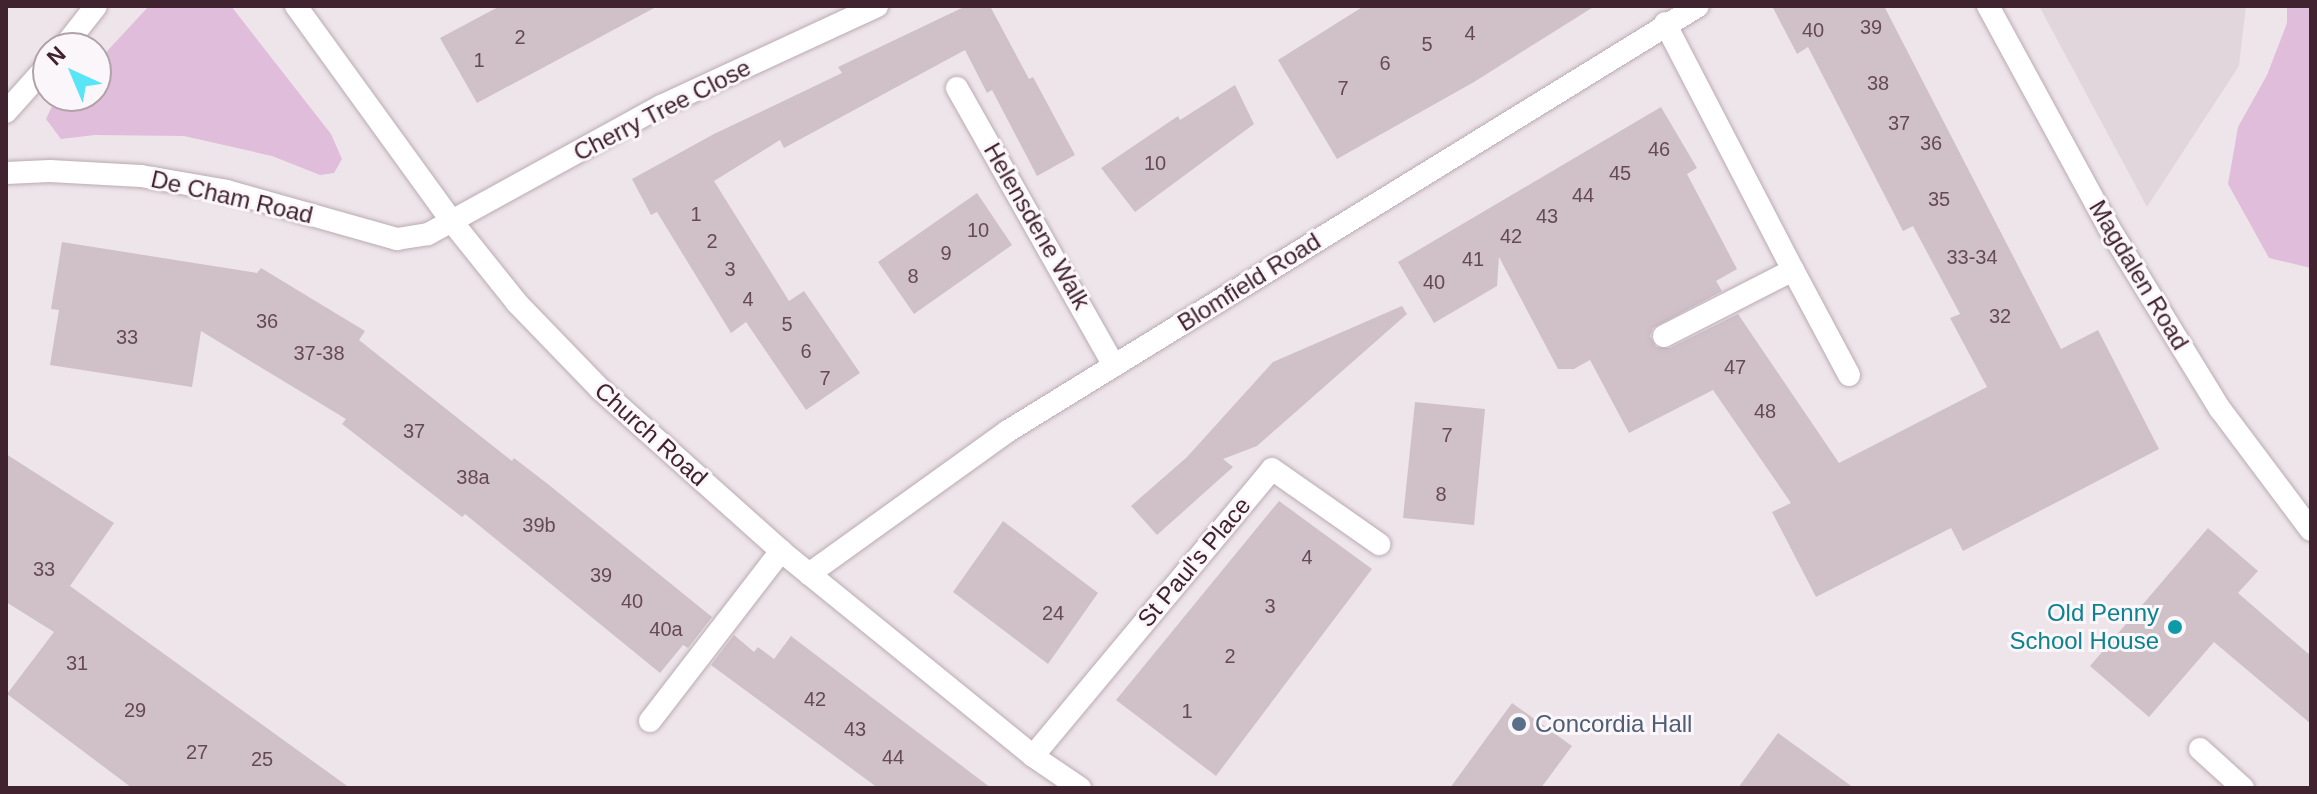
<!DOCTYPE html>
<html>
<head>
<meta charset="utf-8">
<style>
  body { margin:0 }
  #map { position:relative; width:2317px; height:794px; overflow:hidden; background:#eee5ea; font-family:Arial,sans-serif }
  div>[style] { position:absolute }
  .built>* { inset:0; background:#e2d6dd }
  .green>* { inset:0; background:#e0bddb }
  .building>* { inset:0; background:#d0c1c9 }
  .roads { filter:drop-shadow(0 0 2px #baabb2) drop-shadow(0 0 2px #baabb2) }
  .service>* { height:22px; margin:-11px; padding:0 11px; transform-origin:11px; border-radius:11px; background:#fff }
  .minor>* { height:22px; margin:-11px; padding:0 11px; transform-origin:11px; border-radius:11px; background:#fff }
  .dots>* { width:22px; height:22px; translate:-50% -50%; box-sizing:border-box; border:4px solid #faf6f9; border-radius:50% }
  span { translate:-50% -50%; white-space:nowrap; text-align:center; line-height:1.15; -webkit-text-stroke:6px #faf6f9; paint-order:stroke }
  .number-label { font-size:20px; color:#654a56 }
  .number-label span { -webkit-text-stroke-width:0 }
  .street-label { font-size:24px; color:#41232f }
  .culture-label { font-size:24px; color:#0d838f }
  .right { translate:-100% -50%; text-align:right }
  .service-label { font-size:24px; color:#4e5e75 }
  .left { translate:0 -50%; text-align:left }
  .frame { position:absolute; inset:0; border:8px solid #41232f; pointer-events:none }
  .north { position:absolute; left:32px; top:32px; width:80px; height:80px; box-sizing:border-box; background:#faf6f9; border:2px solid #b0a2a8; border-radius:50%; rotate:316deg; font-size:22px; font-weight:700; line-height:32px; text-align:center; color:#41232f }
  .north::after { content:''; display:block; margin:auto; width:28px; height:36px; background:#5ae5f7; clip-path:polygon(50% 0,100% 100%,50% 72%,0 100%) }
</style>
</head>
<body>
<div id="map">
  <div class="built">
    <div style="clip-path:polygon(2039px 6px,2246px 6px,2239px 66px,2147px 207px)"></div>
  </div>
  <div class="green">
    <div style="clip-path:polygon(149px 6px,231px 6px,331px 134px,342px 159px,334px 173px,320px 175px,272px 156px,184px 136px,95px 135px,61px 139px,46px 119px,53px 104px,62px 96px,96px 96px,96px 63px)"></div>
    <div style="clip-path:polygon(2287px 6px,2311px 6px,2311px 268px,2269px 258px,2228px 184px,2238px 127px,2267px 75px,2287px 23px)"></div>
  </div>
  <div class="building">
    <div style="clip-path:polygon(500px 6px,658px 6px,477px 103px,440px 38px)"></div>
    <div style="clip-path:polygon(966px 6px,990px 6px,1029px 79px,1033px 77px,1075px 155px,1037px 176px,992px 90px,987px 93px,965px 50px,784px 148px,780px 140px,714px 181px,789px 301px,804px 291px,860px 373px,806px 410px,746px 322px,731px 333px,657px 212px,651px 215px,632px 179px,714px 134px,842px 73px,838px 67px)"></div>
    <div style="clip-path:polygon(1364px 6px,1595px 6px,1474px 82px,1337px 159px,1278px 60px)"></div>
    <div style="clip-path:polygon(1772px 6px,1884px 6px,2061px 349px,2098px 330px,2159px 449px,1963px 551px,1951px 528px,1816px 597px,1772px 512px,1791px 503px,1713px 390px,1629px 433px,1590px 360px,1574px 369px,1558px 369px,1499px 257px,1497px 286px,1434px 323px,1398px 262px,1661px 107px,1697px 168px,1687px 174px,1737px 269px,1716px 281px,1722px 291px,1653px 328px,1650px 336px,1656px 347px,1670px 348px,1738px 314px,1839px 463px,1987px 387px,1950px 318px,1960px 314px,1913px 226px,1903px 231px,1808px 47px,1797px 54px)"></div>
    <div style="clip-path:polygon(1235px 85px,1254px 124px,1135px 212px,1101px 168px,1178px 116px,1180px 120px)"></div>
    <div style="clip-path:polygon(977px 193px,1012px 245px,914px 314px,878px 262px)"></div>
    <div style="clip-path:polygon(62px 242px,257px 273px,261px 268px,365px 331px,359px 340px,512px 461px,514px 458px,549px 485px,712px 617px,688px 648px,683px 645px,660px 673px,465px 514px,462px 517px,342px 424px,346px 419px,201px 331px,192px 387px,50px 365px,59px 310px,51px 309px)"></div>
    <div style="clip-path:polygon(1402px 306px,1407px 314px,1257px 446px,1223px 459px,1233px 467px,1157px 535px,1131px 506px,1187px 457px,1273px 362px)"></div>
    <div style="clip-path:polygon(1415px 402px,1485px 409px,1474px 525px,1403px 518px)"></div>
    <div style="clip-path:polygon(6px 454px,114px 523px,70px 586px,350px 788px,132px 788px,7px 694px,54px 632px,6px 602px)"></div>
    <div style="clip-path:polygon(1279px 501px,1372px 569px,1216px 776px,1116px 700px)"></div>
    <div style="clip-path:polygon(1003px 521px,1098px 593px,1048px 664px,953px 592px)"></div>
    <div style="clip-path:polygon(2208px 528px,2258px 571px,2238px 593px,2311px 656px,2311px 724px,2214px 642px,2149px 717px,2090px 666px)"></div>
    <div style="clip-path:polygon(734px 635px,754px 652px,758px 647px,774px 659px,791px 636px,991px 788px,878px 788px,711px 665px)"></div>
    <div style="clip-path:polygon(1512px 703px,1572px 746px,1541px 788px,1450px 788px)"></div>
    <div style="clip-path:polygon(1778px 733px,1854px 788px,1738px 788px)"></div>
  </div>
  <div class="roads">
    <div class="service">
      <div style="left:957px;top:88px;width:319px;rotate:60.5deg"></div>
      <div style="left:1793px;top:270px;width:119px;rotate:61.9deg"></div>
      <div style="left:1664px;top:336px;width:145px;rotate:-27.1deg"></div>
      <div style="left:1793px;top:270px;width:278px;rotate:-117.4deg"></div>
      <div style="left:650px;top:721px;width:215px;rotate:-52.4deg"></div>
      <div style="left:2200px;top:749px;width:58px;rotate:42.2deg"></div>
    </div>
    <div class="minor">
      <div style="left:296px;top:6px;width:268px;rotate:54.1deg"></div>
      <div style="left:453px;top:223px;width:102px;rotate:51.3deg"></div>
      <div style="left:517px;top:303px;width:120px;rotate:46deg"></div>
      <div style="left:600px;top:389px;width:243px;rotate:41.8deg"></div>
      <div style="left:781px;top:551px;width:325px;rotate:39.1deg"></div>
      <div style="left:1033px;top:756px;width:57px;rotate:34.2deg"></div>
      <div style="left:1988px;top:6px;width:253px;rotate:61.4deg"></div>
      <div style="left:2109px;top:228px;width:212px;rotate:58.5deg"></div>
      <div style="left:2220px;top:409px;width:151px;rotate:53.1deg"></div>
      <div style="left:63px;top:48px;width:53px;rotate:-51.8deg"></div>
      <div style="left:6px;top:112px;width:63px;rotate:-48.2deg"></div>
      <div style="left:6px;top:173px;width:44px;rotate:-2.6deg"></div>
      <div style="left:50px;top:171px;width:91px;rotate:3.1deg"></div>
      <div style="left:141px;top:176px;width:87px;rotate:9.9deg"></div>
      <div style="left:227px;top:191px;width:177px;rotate:15.8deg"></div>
      <div style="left:397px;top:239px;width:31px;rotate:-9deg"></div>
      <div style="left:428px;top:234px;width:266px;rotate:-28.8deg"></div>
      <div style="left:661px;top:106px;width:238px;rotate:-24.8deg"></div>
      <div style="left:809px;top:574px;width:245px;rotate:-35.7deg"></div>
      <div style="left:1008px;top:431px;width:810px;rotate:-31.63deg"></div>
      <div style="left:1033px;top:756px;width:373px;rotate:-50.2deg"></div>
      <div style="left:1272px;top:469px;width:131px;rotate:35deg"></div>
    </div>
  </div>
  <div class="dots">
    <div style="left:2175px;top:627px;background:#0f9aa8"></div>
    <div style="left:1519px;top:724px;background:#5c6f8a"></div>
  </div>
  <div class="number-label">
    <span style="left:1871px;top:27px">39</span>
    <span style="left:1813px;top:30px">40</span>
    <span style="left:1470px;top:33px">4</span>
    <span style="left:520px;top:37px">2</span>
    <span style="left:1427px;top:44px">5</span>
    <span style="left:479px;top:60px">1</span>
    <span style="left:1385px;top:63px">6</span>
    <span style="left:1878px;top:83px">38</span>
    <span style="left:1343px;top:88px">7</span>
    <span style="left:1899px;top:123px">37</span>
    <span style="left:1931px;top:143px">36</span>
    <span style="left:1659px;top:149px">46</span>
    <span style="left:1155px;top:163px">10</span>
    <span style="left:1620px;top:173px">45</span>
    <span style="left:1583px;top:195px">44</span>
    <span style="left:1939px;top:199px">35</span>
    <span style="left:696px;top:214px">1</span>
    <span style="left:1547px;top:216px">43</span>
    <span style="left:978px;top:230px">10</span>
    <span style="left:1511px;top:236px">42</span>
    <span style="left:712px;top:241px">2</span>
    <span style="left:946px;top:253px">9</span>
    <span style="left:1972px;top:257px">33-34</span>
    <span style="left:1473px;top:259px">41</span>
    <span style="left:730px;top:269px">3</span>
    <span style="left:913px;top:276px">8</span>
    <span style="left:1434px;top:282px">40</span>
    <span style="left:748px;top:299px">4</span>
    <span style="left:2000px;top:316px">32</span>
    <span style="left:267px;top:321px">36</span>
    <span style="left:787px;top:324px">5</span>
    <span style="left:127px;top:337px">33</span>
    <span style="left:806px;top:351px">6</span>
    <span style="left:319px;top:353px">37-38</span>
    <span style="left:1735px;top:367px">47</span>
    <span style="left:825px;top:378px">7</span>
    <span style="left:1765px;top:411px">48</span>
    <span style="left:414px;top:431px">37</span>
    <span style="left:1447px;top:435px">7</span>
    <span style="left:473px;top:477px">38a</span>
    <span style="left:1441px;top:494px">8</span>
    <span style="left:539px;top:525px">39b</span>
    <span style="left:1307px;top:557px">4</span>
    <span style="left:44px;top:569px">33</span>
    <span style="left:601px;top:575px">39</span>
    <span style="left:632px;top:601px">40</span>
    <span style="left:1270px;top:606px">3</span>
    <span style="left:1053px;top:613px">24</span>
    <span style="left:666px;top:629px">40a</span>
    <span style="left:1230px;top:656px">2</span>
    <span style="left:77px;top:663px">31</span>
    <span style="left:815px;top:699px">42</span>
    <span style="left:135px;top:710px">29</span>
    <span style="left:1187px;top:711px">1</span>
    <span style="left:855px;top:729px">43</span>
    <span style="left:197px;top:752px">27</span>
    <span style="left:893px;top:757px">44</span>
    <span style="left:262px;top:759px">25</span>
  </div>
  <div class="street-label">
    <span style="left:662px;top:110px;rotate:-27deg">Cherry Tree Close</span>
    <span style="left:232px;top:197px;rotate:13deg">De Cham Road</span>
    <span style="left:1037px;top:226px;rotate:60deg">Helensdene Walk</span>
    <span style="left:2139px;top:275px;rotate:59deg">Magdalen Road</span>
    <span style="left:1249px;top:282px;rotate:-32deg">Blomfield Road</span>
    <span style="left:651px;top:434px;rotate:42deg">Church Road</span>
    <span style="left:1194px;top:562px;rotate:-50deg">St Paul's Place</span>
  </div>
  <div class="culture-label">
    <span class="right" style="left:2159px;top:627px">Old Penny<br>School House</span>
  </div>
  <div class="service-label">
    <span class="left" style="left:1535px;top:724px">Concordia Hall</span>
  </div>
  <div class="frame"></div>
  <div class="north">N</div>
</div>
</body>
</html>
